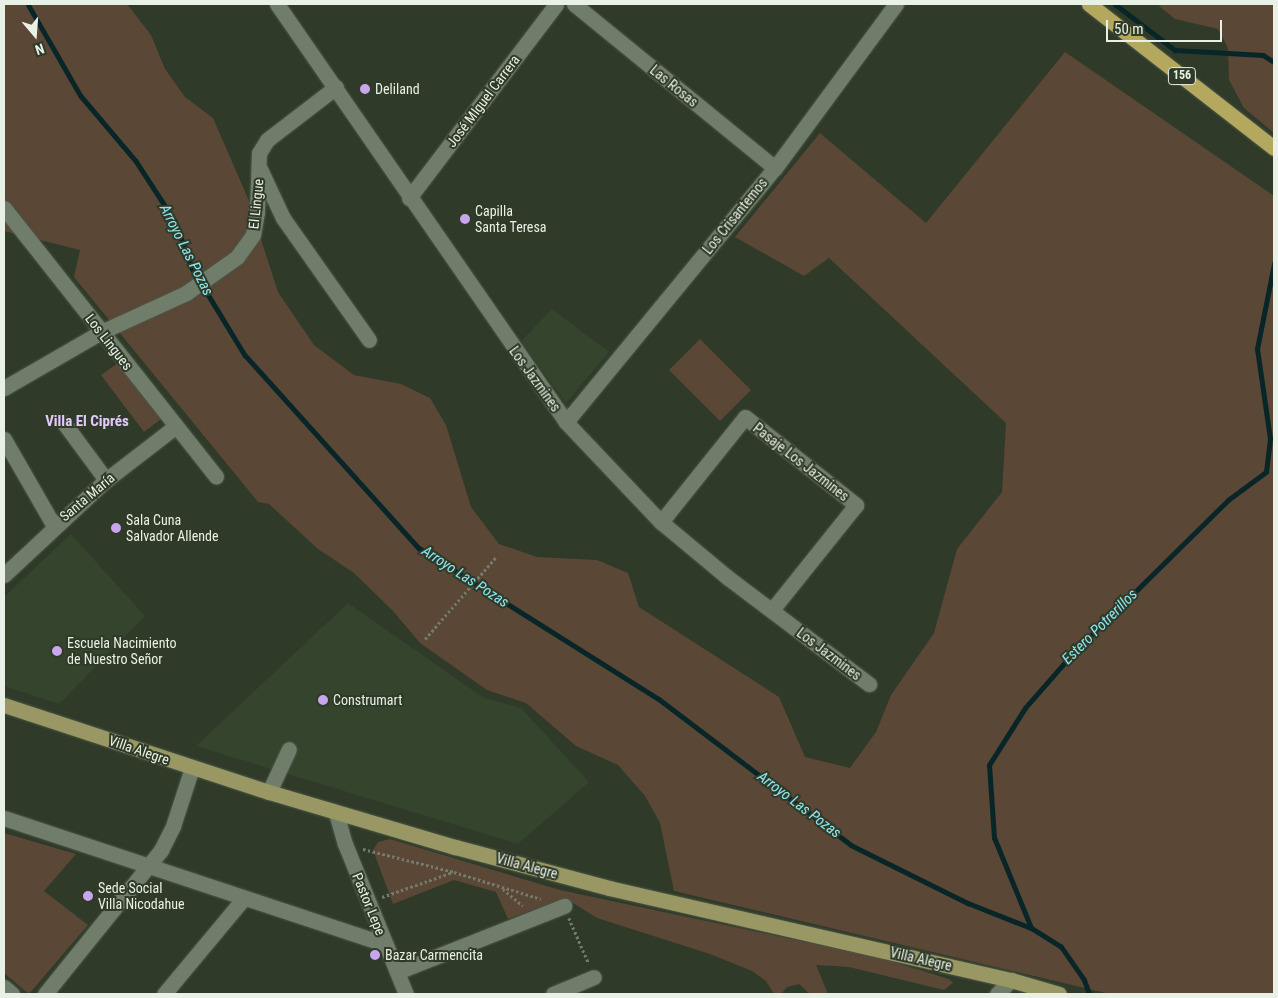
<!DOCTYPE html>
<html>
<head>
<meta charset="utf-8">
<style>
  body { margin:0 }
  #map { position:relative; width:1278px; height:998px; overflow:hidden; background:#2f3a29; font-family:"Roboto Condensed",sans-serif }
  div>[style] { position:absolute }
  .built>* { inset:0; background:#35442d }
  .green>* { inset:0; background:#5a4735 }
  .stream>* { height:4.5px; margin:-2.25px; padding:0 2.25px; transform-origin:2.25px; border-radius:2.25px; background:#082528 }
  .path>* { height:2.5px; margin-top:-1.25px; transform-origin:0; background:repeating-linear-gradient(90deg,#727b6c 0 2.5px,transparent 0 5px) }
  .roads { filter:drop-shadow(0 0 1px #4e5748) drop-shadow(0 0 1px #4e5748) }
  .minor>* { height:15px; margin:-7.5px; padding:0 7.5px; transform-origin:7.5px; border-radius:7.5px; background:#717d6b }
  .major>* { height:15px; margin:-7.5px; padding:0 7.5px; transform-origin:7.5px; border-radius:7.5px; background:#999763 }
  .highway>* { height:15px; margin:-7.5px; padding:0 7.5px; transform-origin:7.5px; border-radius:7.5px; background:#b4a85e }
  .dots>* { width:14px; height:14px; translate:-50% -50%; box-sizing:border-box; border:2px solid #2f3a29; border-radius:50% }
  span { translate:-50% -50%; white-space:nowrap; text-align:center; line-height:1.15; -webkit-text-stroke:4px #2f3a29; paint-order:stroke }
  .shield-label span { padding:1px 4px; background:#2f3a29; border:1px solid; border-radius:4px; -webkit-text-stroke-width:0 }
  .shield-label { font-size:12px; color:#e9f0e5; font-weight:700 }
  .street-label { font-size:14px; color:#e9f0e5 }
  .poi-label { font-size:14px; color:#e9f0e5 }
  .left { translate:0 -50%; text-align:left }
  .water-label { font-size:15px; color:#8de7f0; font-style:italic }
  .neighbourhood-label { font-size:15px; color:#e3c8ff; font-weight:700 }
  .frame { position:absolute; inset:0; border:5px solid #e9f0e5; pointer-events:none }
  .north { position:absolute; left:10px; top:10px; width:50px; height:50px; -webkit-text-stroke:4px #2f3a29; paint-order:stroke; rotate:162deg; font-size:14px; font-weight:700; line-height:20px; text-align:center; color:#e9f0e5 }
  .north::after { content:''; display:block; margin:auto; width:18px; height:22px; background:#e9f0e5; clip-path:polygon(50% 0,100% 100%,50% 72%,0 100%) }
  .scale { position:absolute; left:1106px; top:20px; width:116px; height:22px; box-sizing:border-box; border:2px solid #e9f0e5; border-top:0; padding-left:6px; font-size:15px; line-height:18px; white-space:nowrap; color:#e9f0e5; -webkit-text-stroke:4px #2f3a29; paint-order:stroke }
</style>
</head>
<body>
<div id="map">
  <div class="built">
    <div style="clip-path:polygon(552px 309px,609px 352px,566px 403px,521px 341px)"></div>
    <div style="clip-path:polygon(71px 534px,145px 616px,59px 704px,4px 686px,4px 597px)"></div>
    <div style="clip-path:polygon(348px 603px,484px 698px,521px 708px,589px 782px,518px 844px,196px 746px)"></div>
  </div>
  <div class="green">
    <div style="clip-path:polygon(4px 4px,127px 4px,151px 35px,165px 69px,185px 97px,213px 118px,247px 196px,278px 292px,314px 345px,354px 375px,401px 384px,430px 398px,446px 425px,471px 507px,499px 544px,537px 557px,597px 560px,628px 573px,639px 607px,779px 697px,805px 757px,850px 768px,876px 732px,891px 695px,934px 633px,957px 549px,1002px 492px,1006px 423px,829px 258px,804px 276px,735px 237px,820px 133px,926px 223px,1065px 52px,1274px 196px,1274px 994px,1110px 994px,674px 891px,660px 823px,645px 796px,618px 765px,576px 746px,526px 703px,487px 690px,420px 643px,393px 611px,354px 573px,318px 549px,269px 504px,258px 502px,74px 277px,80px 250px,4px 231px)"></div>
    <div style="clip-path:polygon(1161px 4px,1274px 4px,1274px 133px,1244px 108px,1229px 80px,1228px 48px,1218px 29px,1175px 19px,1159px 6px)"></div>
    <div style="clip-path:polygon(700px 339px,751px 390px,720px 421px,669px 370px)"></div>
    <div style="clip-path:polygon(118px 363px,161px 419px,144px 432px,101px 375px)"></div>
    <div style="clip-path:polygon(4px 833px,76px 854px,44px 891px,88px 925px,29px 994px,4px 973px)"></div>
    <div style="clip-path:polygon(390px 839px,560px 890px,881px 958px,949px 979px,953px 983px,944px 990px,849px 967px,816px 965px,828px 994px,810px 994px,799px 984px,787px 987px,781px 994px,774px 994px,766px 981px,752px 971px,710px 954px,597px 918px,565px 898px,508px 919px,496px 892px,454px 880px,393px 904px,373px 850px,378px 842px)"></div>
  </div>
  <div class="stream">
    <div style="left:28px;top:4px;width:106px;rotate:60.1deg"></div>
    <div style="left:81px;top:96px;width:85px;rotate:49.8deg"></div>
    <div style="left:136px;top:161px;width:72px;rotate:57deg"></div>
    <div style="left:175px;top:221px;width:50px;rotate:70.1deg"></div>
    <div style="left:192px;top:268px;width:102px;rotate:58.7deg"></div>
    <div style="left:245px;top:355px;width:260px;rotate:48deg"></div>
    <div style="left:419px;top:548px;width:284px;rotate:32.2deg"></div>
    <div style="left:659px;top:699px;width:241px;rotate:37.2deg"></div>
    <div style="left:851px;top:845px;width:131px;rotate:26.4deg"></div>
    <div style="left:968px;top:903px;width:68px;rotate:21.6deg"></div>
    <div style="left:1115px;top:4px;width:76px;rotate:37.5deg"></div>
    <div style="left:1175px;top:50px;width:88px;rotate:3.3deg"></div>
    <div style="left:1263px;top:55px;width:13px;rotate:32deg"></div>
    <div style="left:1089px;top:994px;width:15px;rotate:-110deg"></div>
    <div style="left:1084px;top:980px;width:40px;rotate:-124.9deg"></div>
    <div style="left:1061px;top:947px;width:36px;rotate:-148deg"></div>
    <div style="left:1031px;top:928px;width:97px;rotate:-112.3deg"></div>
    <div style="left:994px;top:838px;width:73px;rotate:-93.9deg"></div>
    <div style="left:989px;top:765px;width:67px;rotate:-57.7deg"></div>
    <div style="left:1025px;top:708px;width:74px;rotate:-48.8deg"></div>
    <div style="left:1074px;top:652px;width:216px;rotate:-44.6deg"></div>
    <div style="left:1228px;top:500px;width:47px;rotate:-36.4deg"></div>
    <div style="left:1266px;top:472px;width:33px;rotate:-83deg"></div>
    <div style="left:1270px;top:439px;width:91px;rotate:-98.2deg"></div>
    <div style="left:1257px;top:349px;width:87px;rotate:-78.7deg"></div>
  </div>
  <div class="path">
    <div style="left:425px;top:639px;width:108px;rotate:-49.1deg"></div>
    <div style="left:363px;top:849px;width:94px;rotate:14.2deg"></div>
    <div style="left:454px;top:872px;width:91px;rotate:17.2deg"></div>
    <div style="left:503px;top:889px;width:26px;rotate:40deg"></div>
    <div style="left:382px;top:897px;width:75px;rotate:-19.4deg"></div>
    <div style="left:569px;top:918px;width:50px;rotate:66.5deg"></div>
  </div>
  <div class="roads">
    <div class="minor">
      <div style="left:277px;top:4px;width:508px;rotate:55.34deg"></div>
      <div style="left:566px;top:422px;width:138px;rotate:46.5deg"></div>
      <div style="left:661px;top:522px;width:86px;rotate:39.8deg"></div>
      <div style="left:727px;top:577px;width:178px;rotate:37deg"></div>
      <div style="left:574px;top:4px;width:259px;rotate:39.2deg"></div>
      <div style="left:260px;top:169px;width:54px;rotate:64.9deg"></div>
      <div style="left:283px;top:218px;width:149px;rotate:54.8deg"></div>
      <div style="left:409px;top:198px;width:243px;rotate:-52.8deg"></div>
      <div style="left:4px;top:208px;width:342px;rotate:51.7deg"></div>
      <div style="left:4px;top:388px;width:112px;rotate:-30deg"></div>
      <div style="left:101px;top:332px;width:94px;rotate:-24.6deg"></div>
      <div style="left:186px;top:293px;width:62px;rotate:-35.2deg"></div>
      <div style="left:237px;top:257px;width:27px;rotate:-54deg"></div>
      <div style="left:253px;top:235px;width:23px;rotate:-80deg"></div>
      <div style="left:257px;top:212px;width:59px;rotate:-88.1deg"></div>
      <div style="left:259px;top:153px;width:15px;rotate:-58deg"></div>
      <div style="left:267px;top:140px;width:87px;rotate:-37.5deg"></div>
      <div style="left:566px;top:422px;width:329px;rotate:-50.6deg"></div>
      <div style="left:775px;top:168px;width:204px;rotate:-53.6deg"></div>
      <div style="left:64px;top:423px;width:71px;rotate:53.6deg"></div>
      <div style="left:4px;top:439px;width:100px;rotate:60.1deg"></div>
      <div style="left:661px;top:522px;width:134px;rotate:-51.3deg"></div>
      <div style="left:745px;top:417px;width:142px;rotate:38.4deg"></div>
      <div style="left:856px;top:505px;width:134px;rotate:128.7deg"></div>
      <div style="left:4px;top:575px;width:139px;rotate:-43deg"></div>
      <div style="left:106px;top:480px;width:88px;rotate:-37.6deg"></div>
      <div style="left:269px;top:792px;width:47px;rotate:-65.1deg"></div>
      <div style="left:336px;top:813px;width:32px;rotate:74deg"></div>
      <div style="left:345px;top:844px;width:162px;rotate:67.9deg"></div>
      <div style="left:4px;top:818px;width:401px;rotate:18.3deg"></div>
      <div style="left:397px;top:972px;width:180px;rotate:-21.6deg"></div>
      <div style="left:4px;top:987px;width:11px;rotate:41deg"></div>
      <div style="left:45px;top:994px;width:185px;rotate:-51.1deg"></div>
      <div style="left:161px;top:850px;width:27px;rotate:-63deg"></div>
      <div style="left:173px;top:826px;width:61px;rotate:-71.9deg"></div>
      <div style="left:164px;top:994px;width:125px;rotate:-50.2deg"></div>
      <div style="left:553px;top:994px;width:44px;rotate:-22.5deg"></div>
      <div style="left:997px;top:994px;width:20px;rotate:-45deg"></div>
    </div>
    <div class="major">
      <div style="left:4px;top:705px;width:279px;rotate:18.2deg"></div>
      <div style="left:269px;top:792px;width:194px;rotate:16.5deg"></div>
      <div style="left:455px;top:847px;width:159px;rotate:14.9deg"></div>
      <div style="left:609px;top:888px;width:412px;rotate:12.9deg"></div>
      <div style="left:1011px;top:980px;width:50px;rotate:16.3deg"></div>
    </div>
    <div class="highway">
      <div style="left:1089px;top:4px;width:234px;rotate:37.9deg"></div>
    </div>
  </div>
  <div class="dots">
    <div style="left:365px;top:89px;background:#c9a5ee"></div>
    <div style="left:465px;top:219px;background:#c9a5ee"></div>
    <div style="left:116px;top:528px;background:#c9a5ee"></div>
    <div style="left:57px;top:651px;background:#c9a5ee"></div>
    <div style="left:323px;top:700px;background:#c9a5ee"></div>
    <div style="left:88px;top:896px;background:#c9a5ee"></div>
    <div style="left:375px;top:955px;background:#c9a5ee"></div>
  </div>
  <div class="shield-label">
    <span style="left:1182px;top:76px">156</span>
  </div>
  <div class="street-label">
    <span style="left:674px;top:86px;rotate:39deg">Las Rosas</span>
    <span style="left:483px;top:101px;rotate:-53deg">José MIguel Carrera</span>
    <span style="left:256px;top:204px;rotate:-84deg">El Lingue</span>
    <span style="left:735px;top:216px;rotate:-51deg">Los Crisantemos</span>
    <span style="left:109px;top:342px;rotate:52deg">Los Lingues</span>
    <span style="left:535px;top:379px;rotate:54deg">Los Jazmines</span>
    <span style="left:801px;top:462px;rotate:38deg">Pasaje Los Jazmines</span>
    <span style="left:87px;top:497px;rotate:-40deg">Santa María</span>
    <span style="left:829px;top:654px;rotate:37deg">Los Jazmines</span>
    <span style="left:139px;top:750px;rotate:19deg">Villa Alegre</span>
    <span style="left:527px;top:866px;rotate:15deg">Villa Alegre</span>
    <span style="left:369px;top:904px;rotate:68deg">Pastor Lepe</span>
    <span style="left:921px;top:959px;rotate:13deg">Villa Alegre</span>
  </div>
  <div class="poi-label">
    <span class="left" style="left:375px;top:89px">Deliland</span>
    <span class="left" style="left:475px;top:219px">Capilla<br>Santa Teresa</span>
    <span class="left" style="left:126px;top:528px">Sala Cuna<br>Salvador Allende</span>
    <span class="left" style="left:67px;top:651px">Escuela Nacimiento<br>de Nuestro Señor</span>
    <span class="left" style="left:333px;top:700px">Construmart</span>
    <span class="left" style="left:98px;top:896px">Sede Social<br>Villa Nicodahue</span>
    <span class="left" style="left:385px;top:955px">Bazar Carmencita</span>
  </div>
  <div class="water-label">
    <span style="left:186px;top:250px;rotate:63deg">Arroyo Las Pozas</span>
    <span style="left:465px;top:577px;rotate:33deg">Arroyo Las Pozas</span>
    <span style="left:1100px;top:627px;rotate:-45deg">Estero Potrerillos</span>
    <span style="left:799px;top:805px;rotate:37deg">Arroyo Las Pozas</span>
  </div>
  <div class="neighbourhood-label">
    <span style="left:87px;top:422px">Villa El Ciprés</span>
  </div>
  <div class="frame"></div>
  <div class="north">N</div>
  <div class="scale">50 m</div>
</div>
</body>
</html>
